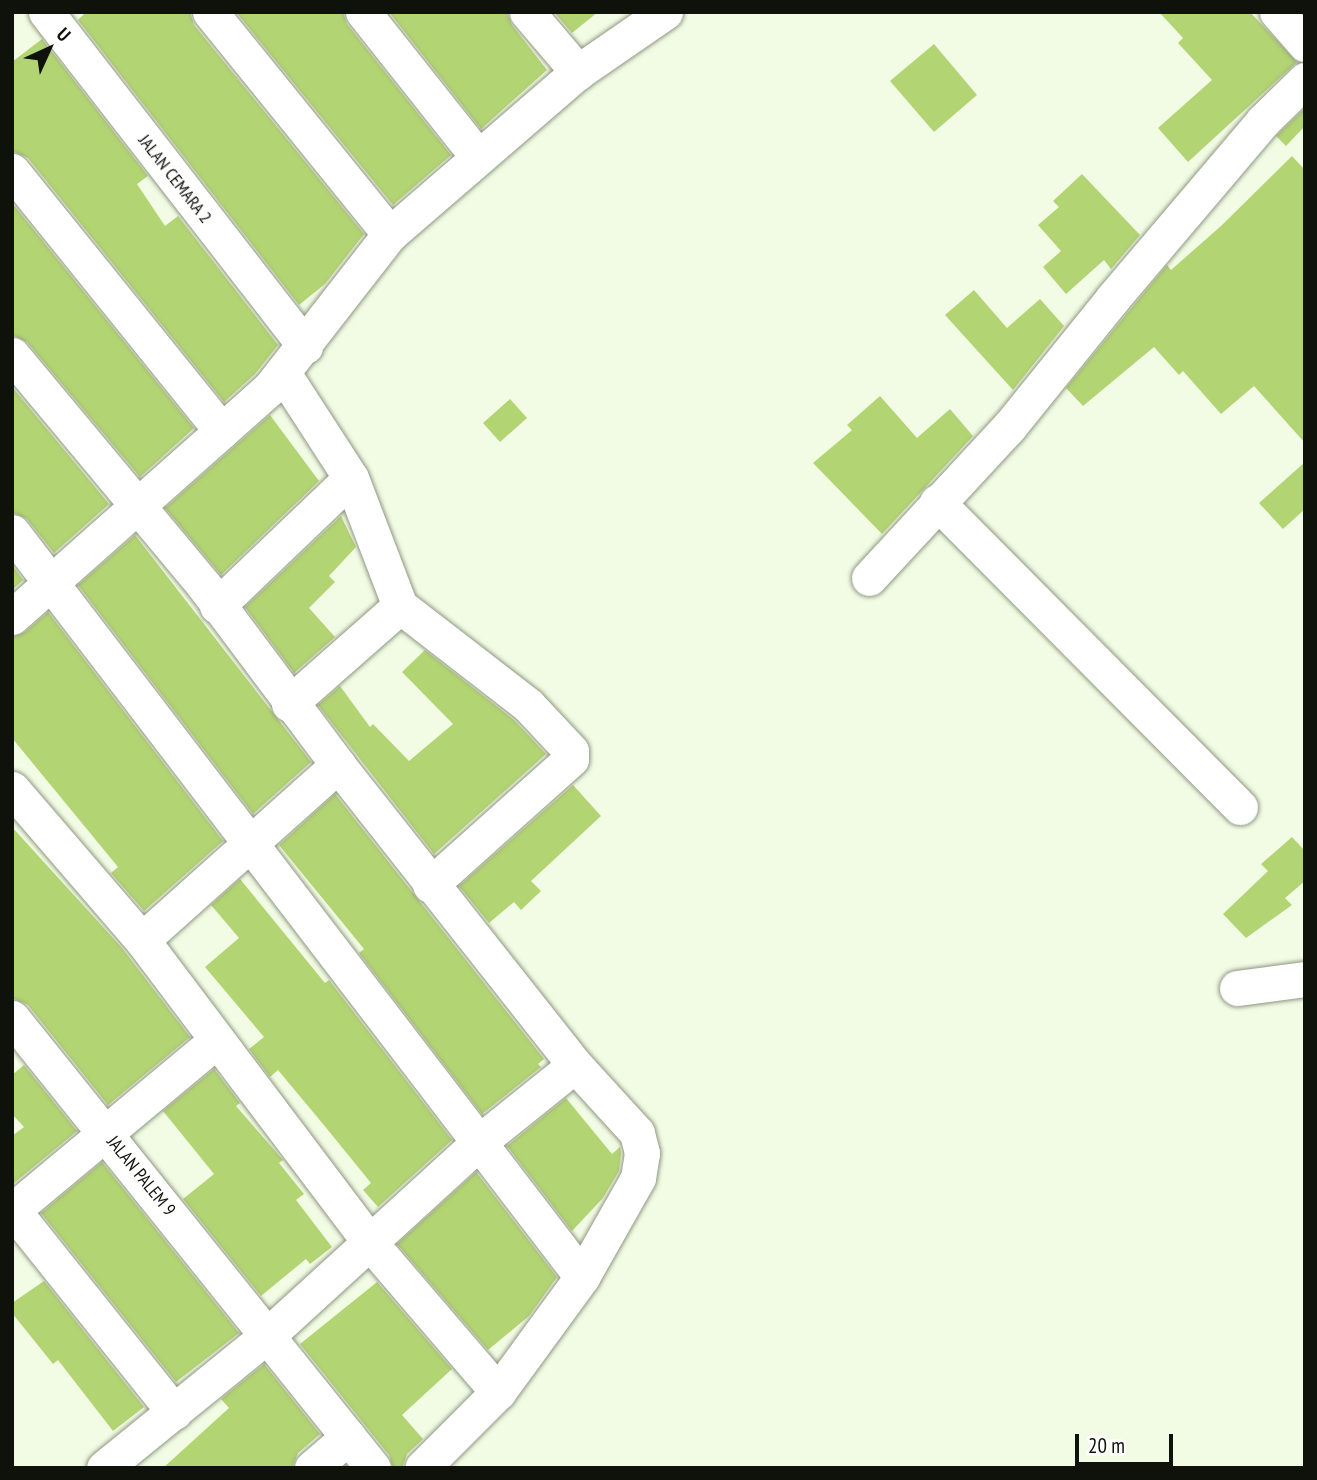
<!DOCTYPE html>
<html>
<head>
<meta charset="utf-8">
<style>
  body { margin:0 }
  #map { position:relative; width:1317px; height:1480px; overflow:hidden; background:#f2fce4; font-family:"PT Sans Narrow",sans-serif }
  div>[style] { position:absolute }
  .building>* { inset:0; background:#b3d473 }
  .roads { filter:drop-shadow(0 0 2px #8f9782) drop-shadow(0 0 2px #8f9782) }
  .minor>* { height:35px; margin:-17.5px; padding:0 17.5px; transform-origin:17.5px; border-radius:17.5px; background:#fff }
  span { translate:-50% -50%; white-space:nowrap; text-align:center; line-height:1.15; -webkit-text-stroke:5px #fff; paint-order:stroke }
  .street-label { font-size:18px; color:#0f120a }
  .frame { position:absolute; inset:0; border:14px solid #0f120a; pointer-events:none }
  .north { position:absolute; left:14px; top:14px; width:70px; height:70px; -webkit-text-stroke:5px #fff; paint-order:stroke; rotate:45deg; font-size:19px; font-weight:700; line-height:28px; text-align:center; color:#0f120a }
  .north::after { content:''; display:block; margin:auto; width:24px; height:32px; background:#0f120a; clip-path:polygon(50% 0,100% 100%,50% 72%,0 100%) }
  .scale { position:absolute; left:1075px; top:1434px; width:98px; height:32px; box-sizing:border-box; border:4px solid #0f120a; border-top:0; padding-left:9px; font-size:21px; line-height:24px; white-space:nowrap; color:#0f120a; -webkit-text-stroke:5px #fff; paint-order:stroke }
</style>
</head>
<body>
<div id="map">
  <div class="building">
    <div style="clip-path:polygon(86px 12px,190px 12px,194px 25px,364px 234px,325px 284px,299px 305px,78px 20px)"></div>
    <div style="clip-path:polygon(236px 12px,343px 12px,347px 24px,451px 155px,393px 205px)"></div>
    <div style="clip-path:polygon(389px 12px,507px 12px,512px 25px,547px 70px,481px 129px)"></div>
    <div style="clip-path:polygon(554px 12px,598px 12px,572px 33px)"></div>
    <div style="clip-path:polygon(1159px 12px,1250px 12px,1297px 62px,1188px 162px,1158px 128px,1212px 80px,1178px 43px,1183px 38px)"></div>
    <div style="clip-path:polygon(42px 39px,148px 176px,137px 184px,165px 226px,178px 216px,278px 345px,255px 374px,224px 402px,28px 158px,12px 151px,12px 62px)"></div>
    <div style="clip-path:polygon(934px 44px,977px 95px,934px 132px,890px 81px)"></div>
    <div style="clip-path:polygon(1305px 108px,1305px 126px,1286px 146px,1276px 136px)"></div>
    <div style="clip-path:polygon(1292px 156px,1305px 170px,1305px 443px,1254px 386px,1221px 414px,1183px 371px,1179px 375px,1154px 347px,1083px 406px,1066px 388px,1129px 311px,1167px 265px,1171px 270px,1221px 226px)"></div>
    <div style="clip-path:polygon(1082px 174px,1140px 235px,1111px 269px,1104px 260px,1066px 294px,1043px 267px,1061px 251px,1038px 225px,1059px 207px,1053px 201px)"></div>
    <div style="clip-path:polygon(12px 203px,194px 428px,140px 477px,27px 342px,12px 335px)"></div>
    <div style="clip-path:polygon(974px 290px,1007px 328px,1040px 299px,1064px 326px,1013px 390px,945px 315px)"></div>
    <div style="clip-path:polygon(12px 387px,109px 504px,54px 553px,27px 519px,12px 512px)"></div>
    <div style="clip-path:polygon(880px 396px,917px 438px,950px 409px,973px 436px,882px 534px,813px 463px,852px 430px,847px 425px)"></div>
    <div style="clip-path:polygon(510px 399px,527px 418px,500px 442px,483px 423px)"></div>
    <div style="clip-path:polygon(270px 415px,319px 481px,221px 575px,165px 508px)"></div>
    <div style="clip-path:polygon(1305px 462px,1305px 509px,1283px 529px,1259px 503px)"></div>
    <div style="clip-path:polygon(341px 516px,356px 547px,329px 576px,335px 582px,309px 608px,335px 637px,294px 673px,245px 607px)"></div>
    <div style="clip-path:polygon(135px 535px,311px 762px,253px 814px,78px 585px)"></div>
    <div style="clip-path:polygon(12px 565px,23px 580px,12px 590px)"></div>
    <div style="clip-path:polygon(48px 612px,223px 841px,144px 911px,111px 873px,118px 867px,12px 738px,12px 637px,25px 632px)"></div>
    <div style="clip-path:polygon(425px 650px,514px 720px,546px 754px,434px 854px,318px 705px,340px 686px,370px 727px,373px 724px,409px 761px,453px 724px,402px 672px)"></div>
    <div style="clip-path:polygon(573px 785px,601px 816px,531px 881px,541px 891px,521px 910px,514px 902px,489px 923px,459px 886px)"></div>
    <div style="clip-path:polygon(335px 794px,544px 1059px,538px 1064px,541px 1067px,482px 1114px,359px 953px,364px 949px,279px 845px)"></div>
    <div style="clip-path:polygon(12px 827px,122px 948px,190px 1037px,108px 1105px,28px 1005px,12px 998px)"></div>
    <div style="clip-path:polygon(1292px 837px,1305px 851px,1305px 881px,1285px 898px,1292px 905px,1246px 938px,1223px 914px,1268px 871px,1261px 864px)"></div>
    <div style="clip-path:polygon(240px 879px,325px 983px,329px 980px,452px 1140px,378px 1207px,363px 1190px,371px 1183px,323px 1124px,278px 1070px,270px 1077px,249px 1049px,264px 1037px,205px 967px,239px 938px,211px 905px)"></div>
    <div style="clip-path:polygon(24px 1065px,77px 1131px,14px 1183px,12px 1136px,24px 1127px,12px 1114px,12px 1075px)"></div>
    <div style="clip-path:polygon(214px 1069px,240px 1103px,236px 1106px,283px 1160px,279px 1163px,304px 1194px,296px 1200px,332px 1247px,310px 1264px,306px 1259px,261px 1296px,183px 1199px,214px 1174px,163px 1111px)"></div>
    <div style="clip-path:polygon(566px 1098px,612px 1154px,620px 1147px,621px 1154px,619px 1171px,603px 1198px,572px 1231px,507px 1146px)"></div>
    <div style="clip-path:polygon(102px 1162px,239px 1333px,176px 1382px,41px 1213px)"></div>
    <div style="clip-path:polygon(476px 1172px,557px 1277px,529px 1316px,488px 1350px,397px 1244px)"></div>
    <div style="clip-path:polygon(44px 1281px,144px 1407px,113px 1431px,58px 1360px,53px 1364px,12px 1313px,12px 1303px)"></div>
    <div style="clip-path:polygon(377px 1282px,452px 1369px,402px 1415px,423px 1439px,407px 1454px,402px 1468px,393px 1468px,389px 1455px,300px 1344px)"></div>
    <div style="clip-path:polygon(264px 1364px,320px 1434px,298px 1453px,292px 1468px,163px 1468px,229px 1408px,221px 1399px)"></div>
  </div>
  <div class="roads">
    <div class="minor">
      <div style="left:46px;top:12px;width:423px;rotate:52.2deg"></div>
      <div style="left:210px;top:12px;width:286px;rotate:51deg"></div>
      <div style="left:363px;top:12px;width:184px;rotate:51.6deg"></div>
      <div style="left:527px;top:12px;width:79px;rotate:49.6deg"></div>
      <div style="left:1277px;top:12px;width:43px;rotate:48.8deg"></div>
      <div style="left:12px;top:171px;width:334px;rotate:51.1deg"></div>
      <div style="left:12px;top:355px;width:302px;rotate:50.2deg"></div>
      <div style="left:205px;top:587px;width:222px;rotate:53.2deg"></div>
      <div style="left:283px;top:373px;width:125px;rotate:57.1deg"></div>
      <div style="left:351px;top:478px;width:137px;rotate:69.1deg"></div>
      <div style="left:400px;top:606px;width:148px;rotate:138.6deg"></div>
      <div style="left:937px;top:502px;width:430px;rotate:45.2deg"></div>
      <div style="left:12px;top:532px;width:938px;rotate:52.58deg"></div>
      <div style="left:869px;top:578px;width:206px;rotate:-47.2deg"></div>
      <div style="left:1009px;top:427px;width:166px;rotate:-51.1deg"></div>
      <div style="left:1113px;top:298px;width:232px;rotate:-49.7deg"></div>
      <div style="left:1263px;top:121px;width:59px;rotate:-44.3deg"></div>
      <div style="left:217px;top:606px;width:185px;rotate:-43.7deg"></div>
      <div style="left:400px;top:606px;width:162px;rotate:37.7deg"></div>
      <div style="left:528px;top:705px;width:63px;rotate:46.9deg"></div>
      <div style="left:571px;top:751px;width:8px;rotate:90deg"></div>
      <div style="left:571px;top:759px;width:189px;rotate:138.2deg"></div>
      <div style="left:12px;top:617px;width:345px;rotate:-41.6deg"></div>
      <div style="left:270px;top:388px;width:195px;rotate:-52.1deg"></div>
      <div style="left:390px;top:234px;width:248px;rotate:-40.8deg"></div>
      <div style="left:578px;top:72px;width:106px;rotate:-34.6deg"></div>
      <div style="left:12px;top:789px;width:199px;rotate:49.3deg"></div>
      <div style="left:142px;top:940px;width:381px;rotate:53deg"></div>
      <div style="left:371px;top:1244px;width:195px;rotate:49.4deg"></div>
      <div style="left:142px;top:940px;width:263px;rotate:-41.8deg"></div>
      <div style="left:338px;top:765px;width:382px;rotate:51.7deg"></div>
      <div style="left:575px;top:1065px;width:92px;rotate:47.6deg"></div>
      <div style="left:637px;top:1133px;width:21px;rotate:76deg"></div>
      <div style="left:642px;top:1153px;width:25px;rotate:99deg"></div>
      <div style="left:638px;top:1178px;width:114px;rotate:119.5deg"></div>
      <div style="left:582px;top:1277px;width:142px;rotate:126.1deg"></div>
      <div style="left:498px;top:1392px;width:107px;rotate:135deg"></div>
      <div style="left:1237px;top:988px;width:69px;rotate:-7.5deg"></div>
      <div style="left:12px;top:1018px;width:577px;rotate:51.26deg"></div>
      <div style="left:12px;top:1209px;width:260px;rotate:51.4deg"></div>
      <div style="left:13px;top:1210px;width:264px;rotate:-39.8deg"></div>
      <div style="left:104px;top:1468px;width:213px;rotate:-39.1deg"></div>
      <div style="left:269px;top:1334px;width:283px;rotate:-42.4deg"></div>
      <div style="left:478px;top:1143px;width:124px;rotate:-38.8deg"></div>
      <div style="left:312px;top:1468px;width:48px;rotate:-40.7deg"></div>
    </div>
  </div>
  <div class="street-label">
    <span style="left:175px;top:179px;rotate:52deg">JALAN CEMARA 2</span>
    <span style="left:141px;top:1176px;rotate:51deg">JALAN PALEM 9</span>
  </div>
  <div class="frame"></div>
  <div class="north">U</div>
  <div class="scale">20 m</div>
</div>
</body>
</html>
